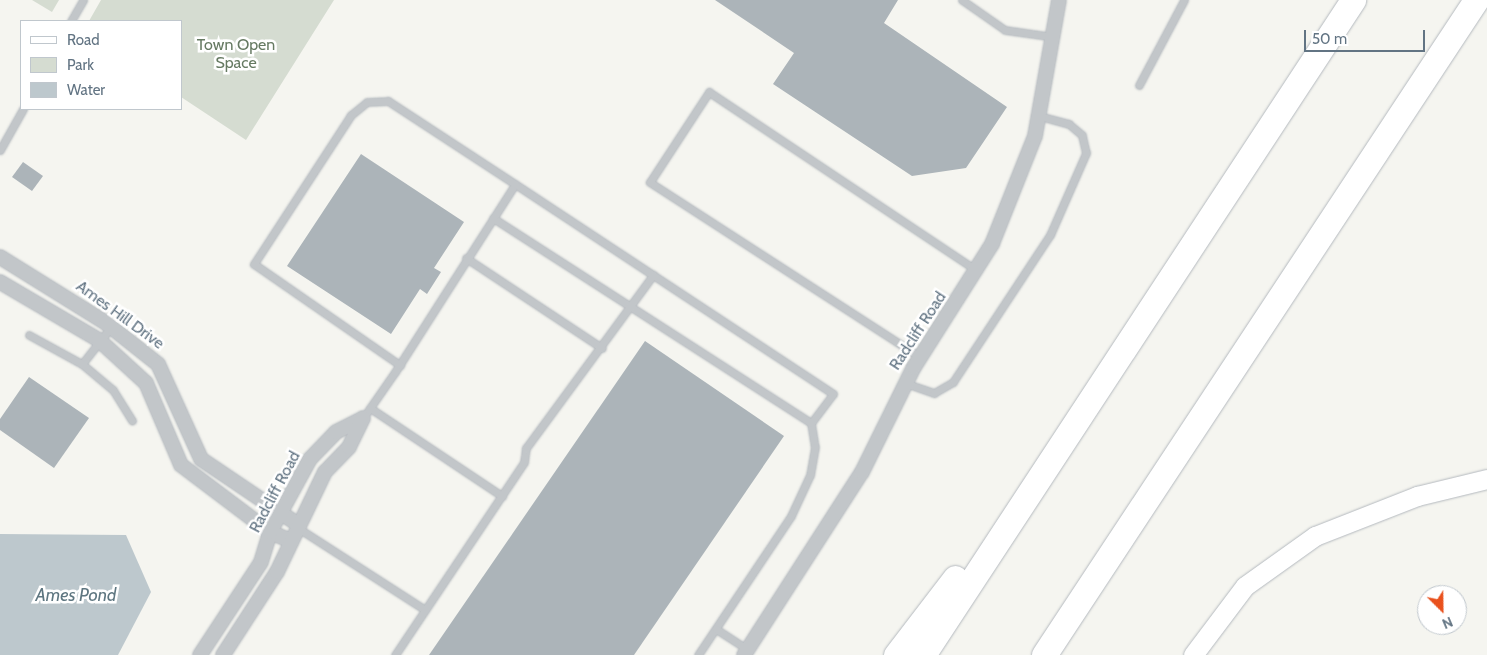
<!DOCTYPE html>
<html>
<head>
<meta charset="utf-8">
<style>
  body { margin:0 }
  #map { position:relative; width:1487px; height:655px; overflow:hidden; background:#f5f5f0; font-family:Cabin,sans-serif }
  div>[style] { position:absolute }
  .green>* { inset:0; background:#d5dcd1 }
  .water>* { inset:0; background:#bdc8cd }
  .building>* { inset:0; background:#acb4b9 }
  .roads { filter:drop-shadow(0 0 1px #b4b9be) drop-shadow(0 0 1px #b4b9be) }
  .lane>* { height:7px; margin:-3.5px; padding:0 3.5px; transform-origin:3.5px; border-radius:3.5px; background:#c2c6c9 }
  .street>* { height:14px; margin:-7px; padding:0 7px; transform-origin:7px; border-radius:7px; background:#c2c6c9 }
  .secondary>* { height:19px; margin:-9.5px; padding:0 9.5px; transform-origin:9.5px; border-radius:9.5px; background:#fff }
  .highway>* { height:25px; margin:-12.5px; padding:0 12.5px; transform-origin:12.5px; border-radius:12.5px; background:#fff }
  span { translate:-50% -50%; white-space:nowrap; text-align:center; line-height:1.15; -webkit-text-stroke:5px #fff; paint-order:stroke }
  .park-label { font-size:16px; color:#667a62 }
  .street-label { font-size:16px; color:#627483 }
  .water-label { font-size:18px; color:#5e7680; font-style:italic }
  .legend { position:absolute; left:20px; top:20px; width:162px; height:90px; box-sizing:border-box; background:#fff; border:1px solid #c0c7cd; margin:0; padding:6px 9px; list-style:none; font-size:15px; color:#627483 }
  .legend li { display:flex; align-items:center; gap:10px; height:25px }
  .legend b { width:25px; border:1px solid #c0c7cd }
  .north { position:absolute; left:1417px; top:585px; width:50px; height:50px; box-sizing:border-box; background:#fff; border:1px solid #c0c7cd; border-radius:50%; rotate:157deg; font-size:14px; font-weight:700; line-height:20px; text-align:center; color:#627483 }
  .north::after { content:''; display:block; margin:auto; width:18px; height:22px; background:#e9511d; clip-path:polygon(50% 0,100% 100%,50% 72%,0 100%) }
  .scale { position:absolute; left:1304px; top:30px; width:121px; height:22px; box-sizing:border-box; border:2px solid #627483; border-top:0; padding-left:6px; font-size:15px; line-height:18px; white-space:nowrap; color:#627483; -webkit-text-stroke:4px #fff; paint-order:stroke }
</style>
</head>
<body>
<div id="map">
  <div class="green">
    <div style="clip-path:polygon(32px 0,59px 0,52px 12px)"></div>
    <div style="clip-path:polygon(101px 0,334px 0,246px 140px,181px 97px,181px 21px,89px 21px)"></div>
  </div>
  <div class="water">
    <div style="clip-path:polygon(0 534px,126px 535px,151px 592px,118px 655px,0 655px)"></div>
  </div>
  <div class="building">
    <div style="clip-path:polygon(715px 0,898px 0,884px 23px,1007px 107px,966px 168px,912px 176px,773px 84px,794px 53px)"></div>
    <div style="clip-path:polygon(361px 154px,464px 222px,434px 268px,441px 272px,427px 294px,420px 289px,391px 334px,287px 266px)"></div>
    <div style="clip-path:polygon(23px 162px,43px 176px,32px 191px,12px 177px)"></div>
    <div style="clip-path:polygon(645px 341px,784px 436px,634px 655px,429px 655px)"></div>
    <div style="clip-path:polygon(29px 377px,89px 418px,54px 468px,0 430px,0 419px)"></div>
  </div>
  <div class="roads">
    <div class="lane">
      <div style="left:962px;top:0;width:52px;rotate:34.9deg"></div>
      <div style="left:1005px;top:30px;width:49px;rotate:8.1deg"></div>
      <div style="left:71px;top:21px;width:24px;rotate:-60deg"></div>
      <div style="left:1139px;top:85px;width:96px;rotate:-62.1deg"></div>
      <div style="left:0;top:150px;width:47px;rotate:-60.7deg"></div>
      <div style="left:515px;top:184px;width:381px;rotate:33.4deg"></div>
      <div style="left:833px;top:394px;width:36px;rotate:127deg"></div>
      <div style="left:811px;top:423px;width:24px;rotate:81deg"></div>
      <div style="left:815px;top:447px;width:28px;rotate:100deg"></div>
      <div style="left:810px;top:475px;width:45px;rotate:114.9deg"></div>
      <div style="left:791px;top:516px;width:167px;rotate:123.8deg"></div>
      <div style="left:493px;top:218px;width:378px;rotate:32.8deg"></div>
      <div style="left:466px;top:258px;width:163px;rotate:33.5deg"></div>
      <div style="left:29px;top:335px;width:60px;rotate:28.7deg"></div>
      <div style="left:82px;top:364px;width:47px;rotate:-51.9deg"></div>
      <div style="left:920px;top:357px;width:322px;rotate:-147.1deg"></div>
      <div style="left:650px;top:182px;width:108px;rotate:-56.8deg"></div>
      <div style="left:709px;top:92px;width:322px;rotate:33.7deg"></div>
      <div style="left:82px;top:364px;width:40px;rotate:40deg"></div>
      <div style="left:113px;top:390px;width:36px;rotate:58deg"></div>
      <div style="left:905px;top:383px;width:31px;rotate:19deg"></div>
      <div style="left:934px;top:393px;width:22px;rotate:-30deg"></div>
      <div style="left:953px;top:382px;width:176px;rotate:-56.6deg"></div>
      <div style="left:1050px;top:235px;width:90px;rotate:-66.3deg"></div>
      <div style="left:1086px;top:153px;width:18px;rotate:-103deg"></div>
      <div style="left:1082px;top:135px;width:17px;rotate:-140deg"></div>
      <div style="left:1069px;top:124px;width:30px;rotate:-165deg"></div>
      <div style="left:370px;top:408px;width:159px;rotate:33.7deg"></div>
      <div style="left:363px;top:418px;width:56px;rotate:-55.2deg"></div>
      <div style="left:395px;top:372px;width:223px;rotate:-57.4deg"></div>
      <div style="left:515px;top:184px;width:152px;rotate:-146.8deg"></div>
      <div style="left:388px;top:101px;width:21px;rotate:177deg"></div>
      <div style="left:367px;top:102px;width:21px;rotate:141deg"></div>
      <div style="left:351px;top:115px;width:178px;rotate:123.1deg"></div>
      <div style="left:254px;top:264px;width:178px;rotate:34.7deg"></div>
      <div style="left:298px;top:528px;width:151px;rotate:32.8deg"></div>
      <div style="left:716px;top:629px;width:37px;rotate:33deg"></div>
      <div style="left:395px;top:655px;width:232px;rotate:-56.2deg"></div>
      <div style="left:524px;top:462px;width:14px;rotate:-82deg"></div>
      <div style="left:526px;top:448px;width:215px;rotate:-53.7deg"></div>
    </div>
    <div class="street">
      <div style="left:0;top:257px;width:125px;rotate:31.9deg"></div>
      <div style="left:106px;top:323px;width:66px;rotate:38.3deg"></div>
      <div style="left:158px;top:364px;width:104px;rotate:65.6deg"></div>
      <div style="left:201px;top:459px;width:118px;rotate:34deg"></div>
      <div style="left:0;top:282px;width:115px;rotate:30.4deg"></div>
      <div style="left:99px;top:340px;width:64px;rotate:42.5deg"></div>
      <div style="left:146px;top:383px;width:89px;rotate:66.9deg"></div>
      <div style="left:181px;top:465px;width:111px;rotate:37deg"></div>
      <div style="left:270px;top:532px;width:23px;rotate:23deg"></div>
      <div style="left:200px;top:655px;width:111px;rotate:-56.7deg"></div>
      <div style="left:261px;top:562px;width:31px;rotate:-73deg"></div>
      <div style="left:270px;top:532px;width:83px;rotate:-61.3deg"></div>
      <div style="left:310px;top:459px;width:37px;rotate:-46deg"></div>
      <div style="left:336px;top:432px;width:30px;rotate:-27deg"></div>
      <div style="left:223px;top:655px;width:99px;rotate:-57deg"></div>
      <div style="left:277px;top:572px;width:111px;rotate:-64.4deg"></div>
      <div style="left:325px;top:472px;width:35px;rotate:-46deg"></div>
      <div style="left:349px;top:447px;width:32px;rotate:-64deg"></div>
      <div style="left:744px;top:655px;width:218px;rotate:-57.2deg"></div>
      <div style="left:862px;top:472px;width:117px;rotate:-63.7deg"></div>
      <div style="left:914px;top:367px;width:146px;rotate:-57.6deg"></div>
      <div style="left:992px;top:244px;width:116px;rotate:-68.3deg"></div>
      <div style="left:1035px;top:136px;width:138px;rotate:-80deg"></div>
    </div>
    <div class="secondary">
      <div style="left:1193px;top:655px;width:86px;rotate:-53deg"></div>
      <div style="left:1245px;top:586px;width:86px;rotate:-35.5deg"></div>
      <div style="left:1315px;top:536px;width:110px;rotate:-21.4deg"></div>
      <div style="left:1417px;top:496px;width:72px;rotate:-13.7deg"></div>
    </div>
    <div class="highway">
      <div style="left:896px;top:655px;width:97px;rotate:-52.5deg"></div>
      <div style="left:923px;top:655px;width:784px;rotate:-56.72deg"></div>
      <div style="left:1044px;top:655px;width:785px;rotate:-56.59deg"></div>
    </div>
  </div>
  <div class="park-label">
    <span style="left:236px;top:54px">Town Open<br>Space</span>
  </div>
  <div class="street-label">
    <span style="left:120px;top:315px;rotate:36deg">Ames Hill Drive</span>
    <span style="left:918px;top:331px;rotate:-57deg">Radcliff Road</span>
    <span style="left:275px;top:492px;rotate:-62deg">Radcliff Road</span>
  </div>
  <div class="water-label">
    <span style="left:76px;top:595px">Ames Pond</span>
  </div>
  <ul class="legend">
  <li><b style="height:6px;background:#fff"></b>Road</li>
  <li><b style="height:14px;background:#d5dcd1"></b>Park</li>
  <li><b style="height:14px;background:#bdc8cd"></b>Water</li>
  </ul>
  <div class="north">N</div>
  <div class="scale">50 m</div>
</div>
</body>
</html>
